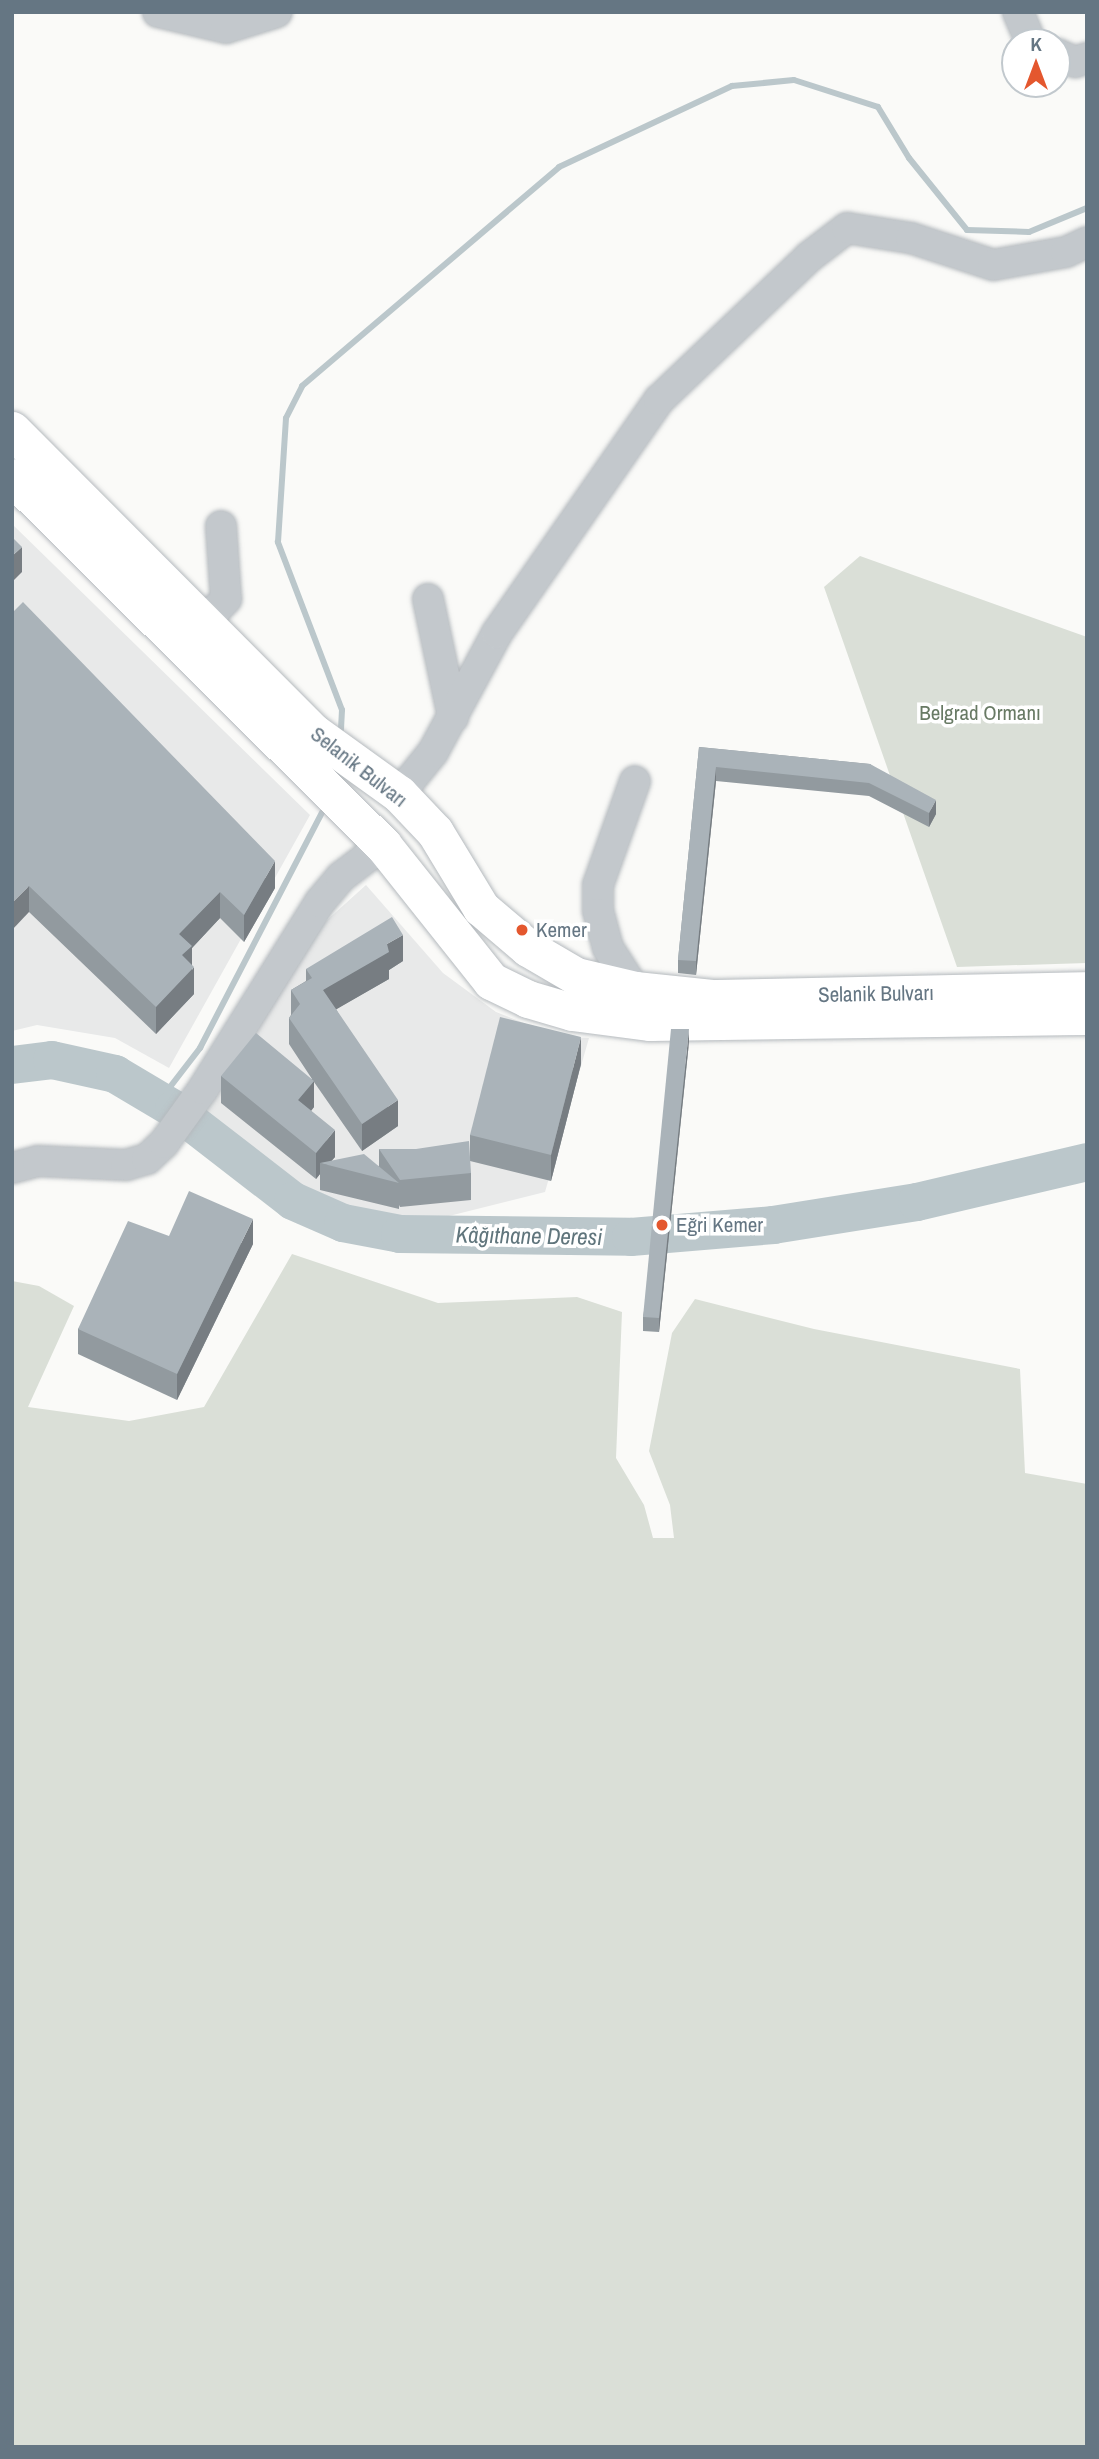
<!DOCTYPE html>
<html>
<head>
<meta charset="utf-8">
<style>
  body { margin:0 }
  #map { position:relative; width:1099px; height:2459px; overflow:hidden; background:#fafaf8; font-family:"Archivo Narrow",sans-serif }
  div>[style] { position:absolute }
  .built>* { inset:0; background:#e8e9e9 }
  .green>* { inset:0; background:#dadfd7 }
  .stream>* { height:6px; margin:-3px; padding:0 3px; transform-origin:3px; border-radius:3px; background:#bbc7cb }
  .river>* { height:38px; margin:-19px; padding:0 19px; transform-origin:19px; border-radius:19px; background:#bbc7cb }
  .roads { filter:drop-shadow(0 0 2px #b5babe) drop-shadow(0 0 2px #b5babe) }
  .minor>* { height:30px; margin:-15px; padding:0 15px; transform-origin:15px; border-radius:15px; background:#c3c8cc }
  .major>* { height:37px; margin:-18.5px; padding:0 18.5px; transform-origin:18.5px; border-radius:18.5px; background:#fff }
  .wall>* { inset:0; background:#929a9f }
  .shaded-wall>* { inset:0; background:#777d82 }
  .building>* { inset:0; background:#aab3b9 }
  .dots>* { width:19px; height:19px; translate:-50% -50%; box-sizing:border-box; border:4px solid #fff; border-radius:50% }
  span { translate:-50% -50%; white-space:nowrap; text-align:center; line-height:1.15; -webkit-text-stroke:7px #fff; paint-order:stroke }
  .park-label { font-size:21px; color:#687a64 }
  .street-label { font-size:21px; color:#657683 }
  .poi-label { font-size:21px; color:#657683 }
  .left { translate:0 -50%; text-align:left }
  .water-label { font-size:23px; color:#60757c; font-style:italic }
  .frame { position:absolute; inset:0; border:14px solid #657683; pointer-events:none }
  .north { position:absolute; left:1001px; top:28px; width:70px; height:70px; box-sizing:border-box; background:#fff; border:2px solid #c1c8cd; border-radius:50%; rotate:0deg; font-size:19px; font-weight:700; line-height:28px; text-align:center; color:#657683 }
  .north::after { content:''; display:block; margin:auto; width:24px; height:32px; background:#e4572e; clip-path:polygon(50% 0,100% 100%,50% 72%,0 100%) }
</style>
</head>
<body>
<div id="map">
  <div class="built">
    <div style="clip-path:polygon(12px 524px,310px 815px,169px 1068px,115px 1038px,37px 1025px,12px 1031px)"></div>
    <div style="clip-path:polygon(366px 885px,443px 973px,496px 1012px,560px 1037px,589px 1038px,545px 1192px,405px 1227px,358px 1219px,306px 1195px,255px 1161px,201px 1111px,325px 922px)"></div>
  </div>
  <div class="green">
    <div style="clip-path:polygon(860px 556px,1087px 637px,1087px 963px,957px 967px,824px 587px)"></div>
    <div style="clip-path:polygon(292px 1254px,438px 1303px,577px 1297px,622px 1312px,616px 1458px,644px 1505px,653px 1538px,674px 1538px,670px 1505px,649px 1451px,672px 1333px,695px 1299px,814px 1329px,1020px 1369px,1025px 1473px,1087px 1484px,1087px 2447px,12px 2447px,12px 1281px,39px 1286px,74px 1306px,28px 1407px,129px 1421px,204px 1407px)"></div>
  </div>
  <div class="stream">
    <div style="left:341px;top:729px;width:19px;rotate:-87deg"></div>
    <div style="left:342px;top:710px;width:180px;rotate:-110.9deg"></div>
    <div style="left:278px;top:542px;width:124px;rotate:-86.3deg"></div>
    <div style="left:286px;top:418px;width:36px;rotate:-63deg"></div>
    <div style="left:302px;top:386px;width:338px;rotate:-40.4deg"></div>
    <div style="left:559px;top:167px;width:191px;rotate:-25.1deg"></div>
    <div style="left:732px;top:86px;width:62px;rotate:-5.5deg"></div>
    <div style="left:794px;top:80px;width:88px;rotate:17.8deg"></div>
    <div style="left:878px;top:107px;width:60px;rotate:58.7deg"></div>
    <div style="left:909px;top:158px;width:92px;rotate:51.1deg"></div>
    <div style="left:967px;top:230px;width:62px;rotate:1.8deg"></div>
    <div style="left:1029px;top:232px;width:63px;rotate:-22.5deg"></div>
    <div style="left:160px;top:1100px;width:66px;rotate:-52.4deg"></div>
    <div style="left:200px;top:1048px;width:265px;rotate:-62.6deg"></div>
  </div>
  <div class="river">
    <div style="left:12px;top:1065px;width:40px;rotate:-7.1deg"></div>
    <div style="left:52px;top:1060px;width:65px;rotate:12.5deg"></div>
    <div style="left:115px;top:1074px;width:69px;rotate:30.7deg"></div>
    <div style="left:174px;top:1109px;width:150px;rotate:37.7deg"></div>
    <div style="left:293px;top:1201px;width:55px;rotate:23.7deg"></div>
    <div style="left:343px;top:1223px;width:58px;rotate:10.9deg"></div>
    <div style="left:400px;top:1234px;width:231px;rotate:0.7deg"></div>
    <div style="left:631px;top:1237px;width:143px;rotate:-4.8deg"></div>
    <div style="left:773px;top:1225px;width:146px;rotate:-9.1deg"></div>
    <div style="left:917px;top:1202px;width:175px;rotate:-13.2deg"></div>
  </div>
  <div class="roads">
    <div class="minor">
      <div style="left:158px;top:12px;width:70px;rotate:13.2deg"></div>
      <div style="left:226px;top:28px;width:53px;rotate:-17.4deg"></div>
      <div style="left:1018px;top:12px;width:33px;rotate:67deg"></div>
      <div style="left:1057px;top:54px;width:20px;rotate:24deg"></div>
      <div style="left:1075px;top:62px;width:13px;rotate:-18deg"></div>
      <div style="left:428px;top:599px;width:121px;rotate:78deg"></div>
      <div style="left:202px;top:624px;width:35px;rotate:-46deg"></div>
      <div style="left:226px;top:599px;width:73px;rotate:-93.9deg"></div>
      <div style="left:399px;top:794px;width:54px;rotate:-51deg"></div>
      <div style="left:433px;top:752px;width:135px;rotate:-61.7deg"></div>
      <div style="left:497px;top:633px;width:284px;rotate:-55.2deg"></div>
      <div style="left:659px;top:400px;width:207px;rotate:-43.6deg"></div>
      <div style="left:809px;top:257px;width:48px;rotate:-37.3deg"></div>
      <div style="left:847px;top:228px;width:65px;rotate:8.9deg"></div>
      <div style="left:911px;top:238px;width:86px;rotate:18.2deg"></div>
      <div style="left:993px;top:265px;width:74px;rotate:-10.1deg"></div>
      <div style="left:1066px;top:252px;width:23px;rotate:-25deg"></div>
      <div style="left:635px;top:990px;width:50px;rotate:-122.7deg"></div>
      <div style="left:608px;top:948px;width:39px;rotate:-105deg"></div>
      <div style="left:598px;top:910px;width:25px;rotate:-90deg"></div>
      <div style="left:598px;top:885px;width:110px;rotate:-70.4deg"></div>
      <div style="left:12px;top:1168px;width:27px;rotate:-15deg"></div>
      <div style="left:38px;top:1161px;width:88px;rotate:2.6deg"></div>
      <div style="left:126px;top:1165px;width:22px;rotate:-16deg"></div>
      <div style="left:147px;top:1159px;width:23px;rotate:-43deg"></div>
      <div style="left:164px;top:1143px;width:67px;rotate:-54.2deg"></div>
      <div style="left:203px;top:1089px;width:221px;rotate:-58deg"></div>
      <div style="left:320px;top:902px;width:33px;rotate:-50deg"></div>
      <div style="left:341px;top:877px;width:53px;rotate:-37.3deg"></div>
    </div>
    <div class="major">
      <div style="left:12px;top:430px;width:426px;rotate:45.1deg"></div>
      <div style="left:313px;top:732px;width:106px;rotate:35.8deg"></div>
      <div style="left:399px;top:794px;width:52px;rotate:46.5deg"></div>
      <div style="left:435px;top:832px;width:89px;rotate:58.8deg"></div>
      <div style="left:481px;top:908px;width:62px;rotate:40.4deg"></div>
      <div style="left:528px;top:948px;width:56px;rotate:30.3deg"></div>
      <div style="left:576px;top:976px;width:61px;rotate:13.3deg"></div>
      <div style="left:635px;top:990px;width:77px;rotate:5.9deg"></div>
      <div style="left:712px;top:998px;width:375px;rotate:-1.2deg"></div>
      <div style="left:12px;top:477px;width:523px;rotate:44.77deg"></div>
      <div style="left:383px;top:845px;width:174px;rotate:51.5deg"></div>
      <div style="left:491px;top:981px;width:41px;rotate:25.9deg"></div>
      <div style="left:528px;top:999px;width:46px;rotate:16.5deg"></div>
      <div style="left:572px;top:1012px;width:79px;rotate:7.3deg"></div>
      <div style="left:650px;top:1022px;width:437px;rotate:-0.8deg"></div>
    </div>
  </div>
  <div class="wall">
    <div style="clip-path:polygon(12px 613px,275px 888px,244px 942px,220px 918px,192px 948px,192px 964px,194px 994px,156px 1034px,29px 912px)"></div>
    <div style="clip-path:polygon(699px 747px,870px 764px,936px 814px,929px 827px,869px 796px,716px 781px,696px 975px,678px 973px,678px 960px)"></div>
    <div style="clip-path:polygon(403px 961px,389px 970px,389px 979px,336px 1009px,398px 1126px,362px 1151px,314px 1082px,314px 1107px,311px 1111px,335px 1157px,331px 1161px,379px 1166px,379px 1149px,471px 1173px,471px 1200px,400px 1207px,399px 1205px,399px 1209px,320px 1190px,320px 1174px,316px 1179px,221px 1103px,221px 1076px,312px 1079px,289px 1044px,289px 1018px,291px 1015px,291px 990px,306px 981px,306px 969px)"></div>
    <div style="clip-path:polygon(689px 1042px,659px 1332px,643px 1331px,643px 1317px)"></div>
    <div style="clip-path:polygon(581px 1064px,551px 1181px,470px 1161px,470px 1135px)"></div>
    <div style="clip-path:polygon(169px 1236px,253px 1244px,177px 1400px,78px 1354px,78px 1329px)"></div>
  </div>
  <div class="shaded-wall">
    <div style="clip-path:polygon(22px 547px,22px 572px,12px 582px,12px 556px)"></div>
    <div style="clip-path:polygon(716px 767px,716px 781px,696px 975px,696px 961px)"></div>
    <div style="clip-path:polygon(936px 800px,936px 814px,929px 827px,929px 813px)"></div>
    <div style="clip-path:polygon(275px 861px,275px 888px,244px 942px,244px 915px)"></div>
    <div style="clip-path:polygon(29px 886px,29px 912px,12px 930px,12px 903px)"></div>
    <div style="clip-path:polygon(220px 892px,220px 918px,192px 948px,192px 970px,194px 967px,194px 994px,156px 1034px,156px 1007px,179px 934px)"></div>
    <div style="clip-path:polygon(403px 935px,403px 961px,389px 970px,389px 979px,323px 1017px,323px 990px,387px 944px)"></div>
    <div style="clip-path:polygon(689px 1029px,689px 1042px,659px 1332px,659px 1318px)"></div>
    <div style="clip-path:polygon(581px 1037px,581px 1064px,551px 1181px,551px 1155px)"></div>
    <div style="clip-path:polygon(314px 1081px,314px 1107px,298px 1127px,298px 1100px)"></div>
    <div style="clip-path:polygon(398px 1100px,398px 1126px,362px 1151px,362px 1124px)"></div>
    <div style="clip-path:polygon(335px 1130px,335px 1157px,328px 1165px,320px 1163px,320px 1174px,316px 1179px,316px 1153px)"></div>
    <div style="clip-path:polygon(253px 1219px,253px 1244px,177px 1400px,177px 1374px)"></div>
  </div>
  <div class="building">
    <div style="clip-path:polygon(12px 537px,22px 547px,12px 556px)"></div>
    <div style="clip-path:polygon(23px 602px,275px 861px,244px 915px,220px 892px,179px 934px,192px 946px,182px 955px,194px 967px,156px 1007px,29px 886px,12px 903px,12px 613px)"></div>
    <div style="clip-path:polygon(699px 747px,870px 764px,936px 800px,929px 813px,869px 783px,716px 767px,696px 961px,678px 960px)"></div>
    <div style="clip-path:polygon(392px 917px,403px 935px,387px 944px,389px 952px,323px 990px,398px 1100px,362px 1124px,289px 1018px,300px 1004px,291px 990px,312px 978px,306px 969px)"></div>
    <div style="clip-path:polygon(500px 1017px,581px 1037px,551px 1155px,470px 1135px)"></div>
    <div style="clip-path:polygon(671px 1029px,689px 1029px,659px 1318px,643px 1317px)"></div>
    <div style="clip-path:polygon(256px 1033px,314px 1081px,298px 1100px,335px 1130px,316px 1153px,221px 1076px)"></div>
    <div style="clip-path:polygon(469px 1141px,471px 1173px,400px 1180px,379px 1149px,416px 1149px)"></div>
    <div style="clip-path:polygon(364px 1154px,399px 1183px,320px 1163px)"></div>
    <div style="clip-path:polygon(189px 1191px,253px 1219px,177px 1374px,78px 1329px,128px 1221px,169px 1236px)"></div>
  </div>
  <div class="dots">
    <div style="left:522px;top:930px;background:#e4572e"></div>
    <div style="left:662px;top:1225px;background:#e4572e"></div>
  </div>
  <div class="park-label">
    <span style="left:980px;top:713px">Belgrad Ormanı</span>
  </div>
  <div class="street-label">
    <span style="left:359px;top:767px;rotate:38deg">Selanik Bulvarı</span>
    <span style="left:876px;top:994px;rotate:-1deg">Selanik Bulvarı</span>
  </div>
  <div class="poi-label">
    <span class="left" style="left:536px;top:930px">Kemer</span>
    <span class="left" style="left:676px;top:1225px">Eğri Kemer</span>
  </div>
  <div class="water-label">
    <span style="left:529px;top:1236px;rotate:1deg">Kâğıthane Deresi</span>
  </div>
  <div class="frame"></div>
  <div class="north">K</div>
</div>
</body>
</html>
